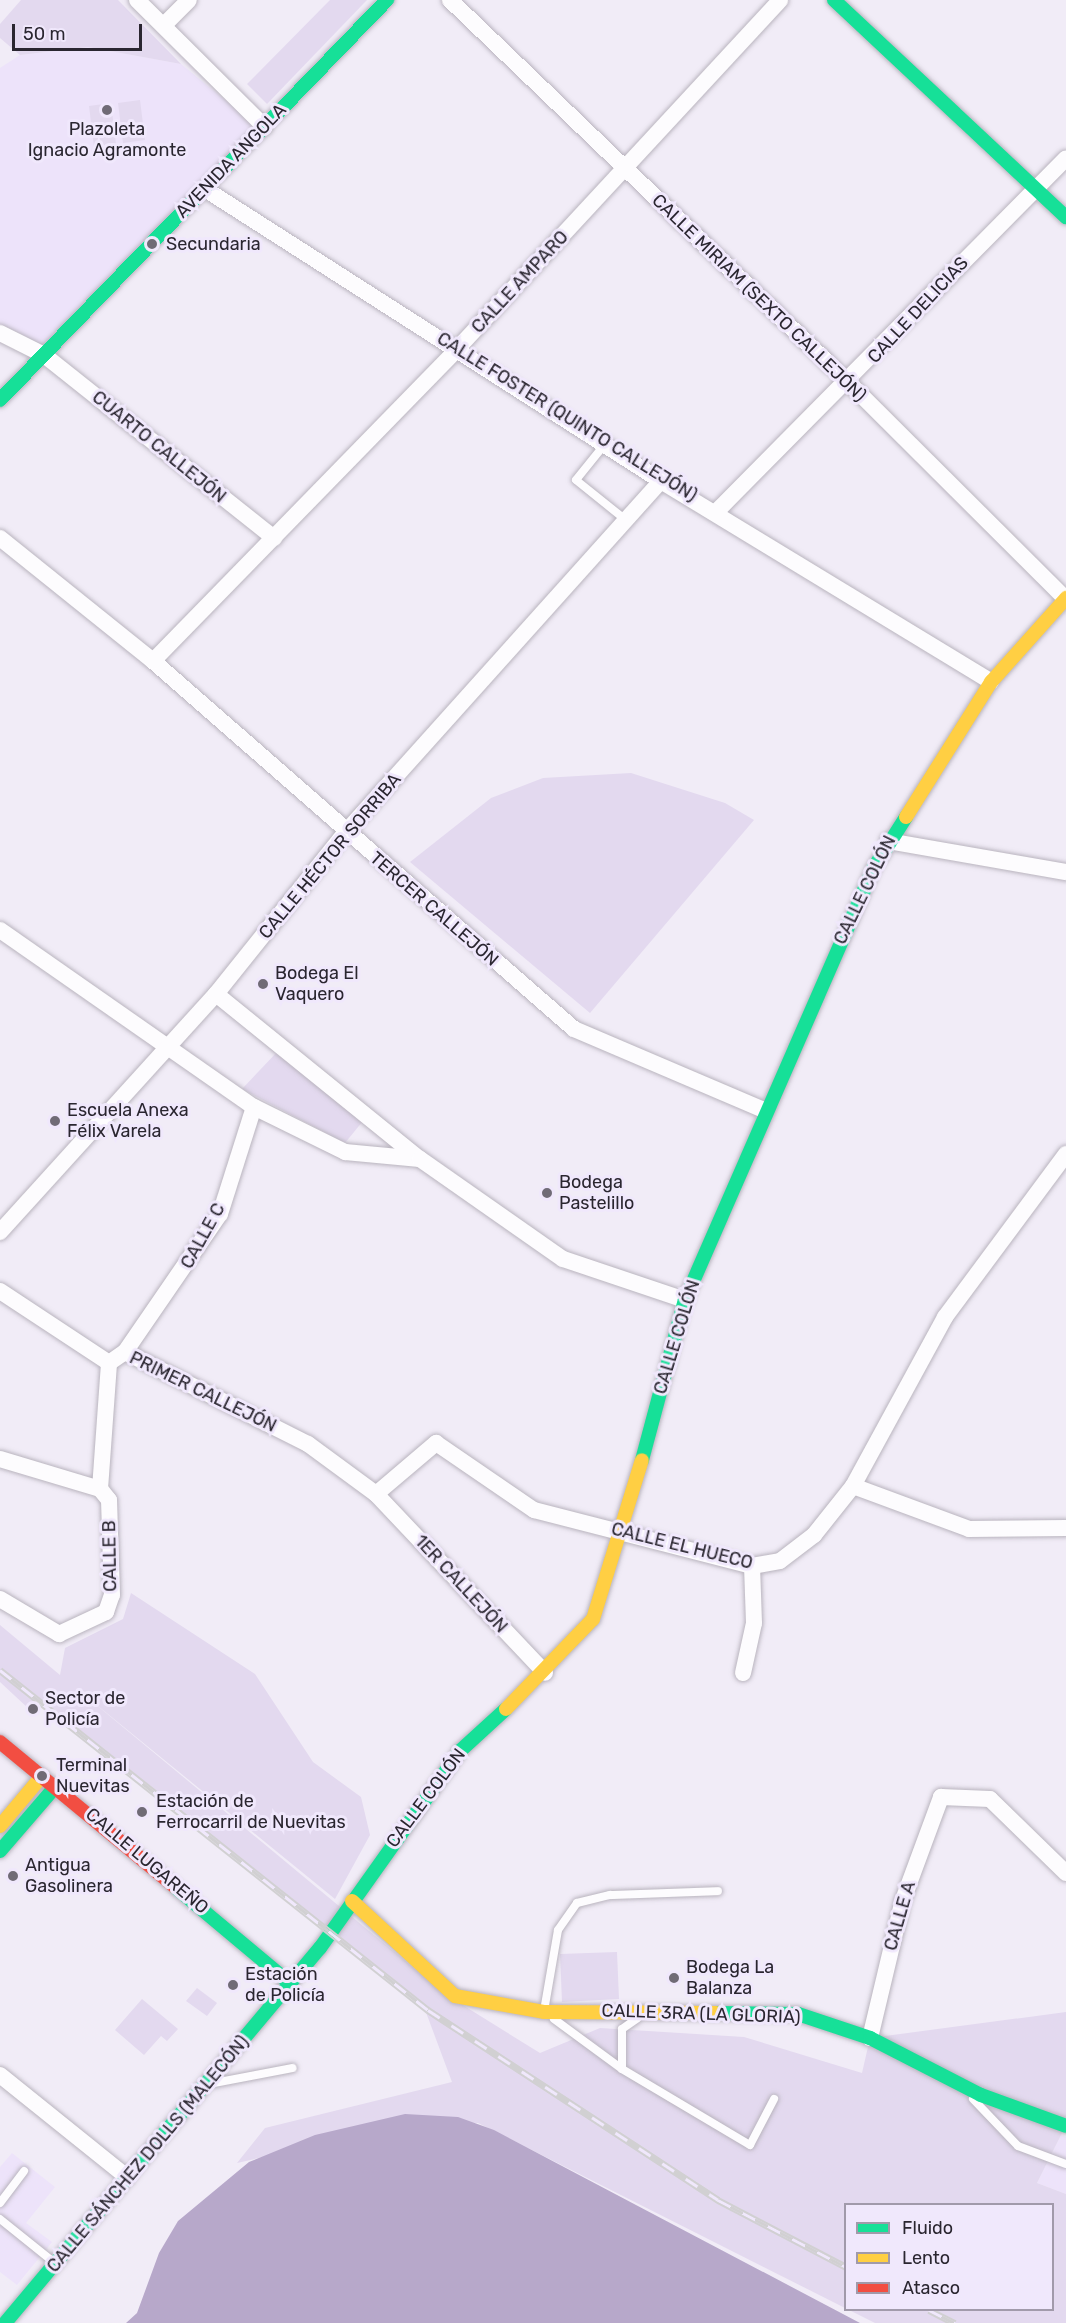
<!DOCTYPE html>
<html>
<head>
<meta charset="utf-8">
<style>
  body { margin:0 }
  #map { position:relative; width:1066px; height:2323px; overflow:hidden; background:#f1ecf7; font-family:Rubik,sans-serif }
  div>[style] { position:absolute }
  .built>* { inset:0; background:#ede3fa }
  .green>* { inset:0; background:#e3d9ef }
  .water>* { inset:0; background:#b7a8ca }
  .roads { filter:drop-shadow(0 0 2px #b9b4be) drop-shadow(0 0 2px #b9b4be) }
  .lane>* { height:8px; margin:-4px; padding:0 4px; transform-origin:4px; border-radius:4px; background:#fdfcfe }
  .street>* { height:16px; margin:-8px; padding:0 8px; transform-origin:8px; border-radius:8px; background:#fdfcfe }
  .fast>* { height:14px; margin:-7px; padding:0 7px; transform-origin:7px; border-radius:7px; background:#16e098 }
  .slow>* { height:14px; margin:-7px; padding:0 7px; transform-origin:7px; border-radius:7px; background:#ffcf43 }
  .jam>* { height:14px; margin:-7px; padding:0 7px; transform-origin:7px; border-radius:7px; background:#f24e42 }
  .rail>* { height:7px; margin-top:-3.5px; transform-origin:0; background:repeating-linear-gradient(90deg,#f0e8fc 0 14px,#d1d0d2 0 28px); box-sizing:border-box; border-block:2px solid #d1d0d2 }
  .dots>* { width:16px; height:16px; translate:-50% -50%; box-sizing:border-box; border:3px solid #f0e8fc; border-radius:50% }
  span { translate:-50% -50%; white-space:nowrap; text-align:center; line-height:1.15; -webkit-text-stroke:6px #f0e8fc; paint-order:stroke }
  .poi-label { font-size:18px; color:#2a2630 }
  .left { translate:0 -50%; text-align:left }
  .street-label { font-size:18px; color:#2a2630 }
  .legend { position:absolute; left:844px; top:2203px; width:210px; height:108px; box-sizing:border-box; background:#f0e8fc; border:2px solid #a19aaa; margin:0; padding:8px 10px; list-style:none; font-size:18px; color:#2a2630 }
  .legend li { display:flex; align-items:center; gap:12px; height:30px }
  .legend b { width:30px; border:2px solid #a19aaa }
  .scale { position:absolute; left:12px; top:24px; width:130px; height:27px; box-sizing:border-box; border:3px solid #2a2630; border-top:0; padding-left:8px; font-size:18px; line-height:21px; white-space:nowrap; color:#2a2630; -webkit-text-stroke:4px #f0e8fc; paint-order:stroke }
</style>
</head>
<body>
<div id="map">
  <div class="built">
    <div style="clip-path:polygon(88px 47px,181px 64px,263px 131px,44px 355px,0 333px,0 68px,20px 55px)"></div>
    <div style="clip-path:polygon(1061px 2135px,1066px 2137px,1066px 2194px,1037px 2183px)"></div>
    <div style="clip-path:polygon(12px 2153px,55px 2187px,26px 2223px,52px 2242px,17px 2285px,0 2272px,0 2167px)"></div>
  </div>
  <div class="green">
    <div style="clip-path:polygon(21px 0,118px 0,181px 64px,88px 47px,20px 55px,0 38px,0 24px)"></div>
    <div style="clip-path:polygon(330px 0,367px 0,267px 104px,247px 84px)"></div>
    <div style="clip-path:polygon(140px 100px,145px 140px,123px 143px,118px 103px)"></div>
    <div style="clip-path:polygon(111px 103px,116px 144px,94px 147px,89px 106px)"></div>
    <div style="clip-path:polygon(631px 773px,725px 803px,754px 820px,590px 1013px,410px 862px,491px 798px,543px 778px)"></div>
    <div style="clip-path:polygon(278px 1051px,363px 1121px,345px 1143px,242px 1089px)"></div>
    <div style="clip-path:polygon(131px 1593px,255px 1674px,313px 1762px,361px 1797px,370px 1835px,335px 1899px,82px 1693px,445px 1994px,540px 2053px,600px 2028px,744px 2037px,862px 2073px,870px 2038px,1066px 2012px,1066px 2125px,1037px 2183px,1066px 2194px,1066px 2323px,875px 2323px,849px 2310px,1052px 2310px,1052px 2204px,846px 2204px,845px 2308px,478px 2123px,421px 2121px,237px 2163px,265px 2128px,452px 2082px,424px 2007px,39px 1702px,29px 1709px,0 1682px,0 1625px,60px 1675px,65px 1648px,123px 1619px)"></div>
    <div style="clip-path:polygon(617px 1952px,619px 1999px,562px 2002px,560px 1954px)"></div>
    <div style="clip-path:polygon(197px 1988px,217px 2003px,207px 2016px,186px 2001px)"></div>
    <div style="clip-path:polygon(142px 1999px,178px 2029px,167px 2041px,161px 2036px,144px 2055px,115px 2030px)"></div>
  </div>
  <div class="water">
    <div style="clip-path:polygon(405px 2114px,458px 2117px,494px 2130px,860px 2323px,126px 2323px,137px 2313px,159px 2253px,178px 2221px,249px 2162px,315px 2135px)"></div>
  </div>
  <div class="roads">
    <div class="lane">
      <div style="left:605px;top:444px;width:46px;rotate:128.9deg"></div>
      <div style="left:576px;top:480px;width:64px;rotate:38.7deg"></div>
      <div style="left:544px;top:2011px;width:82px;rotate:-80.2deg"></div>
      <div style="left:558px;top:1930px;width:33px;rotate:-55deg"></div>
      <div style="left:577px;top:1903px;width:34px;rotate:-14deg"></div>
      <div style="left:610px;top:1895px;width:108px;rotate:-2.1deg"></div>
      <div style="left:554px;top:2019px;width:84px;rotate:36.3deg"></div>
      <div style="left:622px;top:2069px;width:149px;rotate:30.7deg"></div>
      <div style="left:750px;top:2145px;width:52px;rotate:-62.4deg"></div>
      <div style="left:622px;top:2069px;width:40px;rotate:-90deg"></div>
      <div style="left:622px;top:2029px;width:19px;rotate:-35deg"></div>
      <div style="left:214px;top:2083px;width:80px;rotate:-10.8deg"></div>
      <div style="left:973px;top:2099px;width:65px;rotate:46.2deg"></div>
      <div style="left:1018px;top:2146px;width:51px;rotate:20.6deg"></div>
      <div style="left:0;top:2203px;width:40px;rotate:-53deg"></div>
      <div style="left:0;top:2219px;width:70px;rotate:38.7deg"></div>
    </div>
    <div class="street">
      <div style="left:137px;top:0;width:180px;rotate:44.8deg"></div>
      <div style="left:450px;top:0;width:553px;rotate:43.83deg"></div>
      <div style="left:849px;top:383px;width:306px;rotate:44.9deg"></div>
      <div style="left:164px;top:25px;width:35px;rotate:-45deg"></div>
      <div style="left:205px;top:189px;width:541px;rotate:32.63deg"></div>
      <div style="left:661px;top:481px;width:386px;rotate:31.3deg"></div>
      <div style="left:0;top:333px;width:49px;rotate:26.6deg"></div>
      <div style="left:44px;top:355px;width:294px;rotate:38.5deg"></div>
      <div style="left:717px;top:511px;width:496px;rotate:-45.3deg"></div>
      <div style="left:0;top:538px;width:196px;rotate:38.8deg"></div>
      <div style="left:153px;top:661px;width:559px;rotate:41.16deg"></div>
      <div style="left:574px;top:1029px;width:207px;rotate:23.1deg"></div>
      <div style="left:153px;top:661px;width:437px;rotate:-45.7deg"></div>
      <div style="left:458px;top:348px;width:474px;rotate:-47.2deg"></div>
      <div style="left:888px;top:841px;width:181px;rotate:9.9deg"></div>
      <div style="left:0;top:930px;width:310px;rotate:34.9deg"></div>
      <div style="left:254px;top:1107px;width:102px;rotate:26.3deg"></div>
      <div style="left:345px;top:1152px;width:75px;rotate:5.3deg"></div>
      <div style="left:216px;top:994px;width:262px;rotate:39deg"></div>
      <div style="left:420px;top:1159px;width:174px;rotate:35deg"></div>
      <div style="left:563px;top:1259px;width:129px;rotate:18.6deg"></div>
      <div style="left:0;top:1232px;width:321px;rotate:-47.8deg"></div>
      <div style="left:216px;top:994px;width:206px;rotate:-51.3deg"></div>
      <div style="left:345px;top:833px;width:473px;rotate:-48.1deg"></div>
      <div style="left:0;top:1291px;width:131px;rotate:33.4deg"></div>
      <div style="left:109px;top:1363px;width:19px;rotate:-35deg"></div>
      <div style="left:125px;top:1352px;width:205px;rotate:26.7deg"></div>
      <div style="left:308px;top:1444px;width:84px;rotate:36.3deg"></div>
      <div style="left:376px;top:1494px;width:246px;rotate:46.6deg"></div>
      <div style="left:125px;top:1352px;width:168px;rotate:-55.5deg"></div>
      <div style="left:220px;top:1214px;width:112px;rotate:-72.4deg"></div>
      <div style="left:0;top:1459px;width:104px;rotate:16.7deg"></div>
      <div style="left:100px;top:1489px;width:126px;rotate:-85.9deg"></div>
      <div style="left:853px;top:1486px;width:124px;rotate:20.3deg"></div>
      <div style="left:969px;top:1529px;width:97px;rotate:-0.6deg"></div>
      <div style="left:376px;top:1494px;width:79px;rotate:-40.4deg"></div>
      <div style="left:436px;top:1443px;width:119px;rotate:34.4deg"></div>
      <div style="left:534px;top:1510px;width:225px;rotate:14.4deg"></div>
      <div style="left:752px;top:1566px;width:28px;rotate:-10deg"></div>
      <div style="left:780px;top:1561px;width:43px;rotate:-37.4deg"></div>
      <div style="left:814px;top:1535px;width:63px;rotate:-51.5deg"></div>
      <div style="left:853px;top:1486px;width:192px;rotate:-61.4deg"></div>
      <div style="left:945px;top:1317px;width:203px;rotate:-53.4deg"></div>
      <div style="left:0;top:1599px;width:69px;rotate:30.7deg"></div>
      <div style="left:59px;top:1634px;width:52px;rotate:-25.1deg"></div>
      <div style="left:106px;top:1612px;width:18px;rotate:-71deg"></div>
      <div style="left:112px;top:1595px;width:95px;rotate:-91.8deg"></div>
      <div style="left:109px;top:1500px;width:14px;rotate:-129deg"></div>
      <div style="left:743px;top:1673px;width:51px;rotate:-77.6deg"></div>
      <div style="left:754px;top:1623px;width:57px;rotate:-92deg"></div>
      <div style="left:870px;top:2038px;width:142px;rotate:-76.6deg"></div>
      <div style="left:903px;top:1900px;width:110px;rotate:-69.7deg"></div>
      <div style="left:941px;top:1797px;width:49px;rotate:2.3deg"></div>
      <div style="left:990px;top:1799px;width:106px;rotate:44.2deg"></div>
      <div style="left:0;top:2075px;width:163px;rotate:38.8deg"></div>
    </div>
    <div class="fast">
      <div style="left:834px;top:0;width:318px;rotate:43.1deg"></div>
      <div style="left:0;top:400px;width:557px;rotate:-45.95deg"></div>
      <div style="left:642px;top:1460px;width:166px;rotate:-75deg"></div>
      <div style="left:685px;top:1300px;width:470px;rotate:-66.4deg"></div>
      <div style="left:873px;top:869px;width:62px;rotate:-57.6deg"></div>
      <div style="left:0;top:1851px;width:84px;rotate:-49.3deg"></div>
      <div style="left:175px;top:1887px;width:151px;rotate:39.9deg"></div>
      <div style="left:716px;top:2013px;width:82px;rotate:0.7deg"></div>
      <div style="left:798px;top:2014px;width:76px;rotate:18.4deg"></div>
      <div style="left:870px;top:2038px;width:125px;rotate:27.2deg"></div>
      <div style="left:981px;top:2095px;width:90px;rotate:20deg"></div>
      <div style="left:5px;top:2323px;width:490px;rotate:-50deg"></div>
      <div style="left:320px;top:1948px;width:242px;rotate:-54.6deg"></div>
      <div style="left:460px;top:1751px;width:62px;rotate:-42.4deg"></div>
    </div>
    <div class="slow">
      <div style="left:906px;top:817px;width:160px;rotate:-57.8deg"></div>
      <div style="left:991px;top:682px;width:113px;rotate:-48.2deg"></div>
      <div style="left:506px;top:1709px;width:125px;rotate:-46deg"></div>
      <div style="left:593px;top:1619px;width:166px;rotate:-72.9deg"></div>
      <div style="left:0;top:1826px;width:65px;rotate:-50deg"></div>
      <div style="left:352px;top:1901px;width:140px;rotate:42.7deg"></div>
      <div style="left:455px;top:1996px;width:90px;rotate:10.2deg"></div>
      <div style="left:544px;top:2012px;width:172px;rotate:0.3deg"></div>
    </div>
    <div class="jam">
      <div style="left:0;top:1742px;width:227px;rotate:39.6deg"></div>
    </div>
  </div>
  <div class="rail">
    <div style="left:0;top:1670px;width:547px;rotate:38.46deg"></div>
    <div style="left:428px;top:2010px;width:347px;rotate:33.2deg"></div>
    <div style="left:718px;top:2200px;width:144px;rotate:27.6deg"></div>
    <div style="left:929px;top:2310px;width:29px;rotate:27deg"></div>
  </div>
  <div class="dots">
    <div style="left:107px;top:110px;background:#706b76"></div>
    <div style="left:152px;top:244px;background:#706b76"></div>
    <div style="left:263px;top:984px;background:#706b76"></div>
    <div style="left:55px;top:1121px;background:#706b76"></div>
    <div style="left:547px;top:1193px;background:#706b76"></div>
    <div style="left:33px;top:1709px;background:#706b76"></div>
    <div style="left:42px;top:1776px;background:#706b76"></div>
    <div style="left:142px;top:1812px;background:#706b76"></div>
    <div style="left:13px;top:1876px;background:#706b76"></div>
    <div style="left:674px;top:1978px;background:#706b76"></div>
    <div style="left:233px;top:1985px;background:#706b76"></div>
  </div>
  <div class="poi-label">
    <span style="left:107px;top:140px">Plazoleta<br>Ignacio Agramonte</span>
    <span class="left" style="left:166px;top:244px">Secundaria</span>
    <span class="left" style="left:275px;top:984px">Bodega El<br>Vaquero</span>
    <span class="left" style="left:67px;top:1121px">Escuela Anexa<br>Félix Varela</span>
    <span class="left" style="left:559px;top:1193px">Bodega<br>Pastelillo</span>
    <span class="left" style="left:45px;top:1709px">Sector de<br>Policía</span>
    <span class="left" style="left:56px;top:1776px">Terminal<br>Nuevitas</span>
    <span class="left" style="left:156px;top:1812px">Estación de<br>Ferrocarril de Nuevitas</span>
    <span class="left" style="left:25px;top:1876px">Antigua<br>Gasolinera</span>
    <span class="left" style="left:686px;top:1978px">Bodega La<br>Balanza</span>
    <span class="left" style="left:245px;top:1985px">Estación<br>de Policía</span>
  </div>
  <div class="street-label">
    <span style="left:231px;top:161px;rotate:-46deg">AVENIDA ANGOLA</span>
    <span style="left:520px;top:282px;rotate:-47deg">CALLE AMPARO</span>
    <span style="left:759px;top:298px;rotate:44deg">CALLE MIRIAM (SEXTO CALLEJÓN)</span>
    <span style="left:918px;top:310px;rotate:-47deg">CALLE DELICIAS</span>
    <span style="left:567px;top:417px;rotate:32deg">CALLE FOSTER (QUINTO CALLEJÓN)</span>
    <span style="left:159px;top:447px;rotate:39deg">CUARTO CALLEJÓN</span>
    <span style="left:330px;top:856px;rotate:-50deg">CALLE HÉCTOR SORRIBA</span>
    <span style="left:865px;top:890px;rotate:-64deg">CALLE COLÓN</span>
    <span style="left:434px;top:909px;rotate:41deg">TERCER CALLEJÓN</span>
    <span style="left:203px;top:1236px;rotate:-61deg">CALLE C</span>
    <span style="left:677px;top:1337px;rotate:-73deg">CALLE COLÓN</span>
    <span style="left:203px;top:1392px;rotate:26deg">PRIMER CALLEJÓN</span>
    <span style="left:682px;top:1546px;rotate:14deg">CALLE EL HUECO</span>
    <span style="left:110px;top:1556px;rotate:-91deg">CALLE B</span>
    <span style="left:461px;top:1584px;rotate:47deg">1ER CALLEJÓN</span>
    <span style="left:426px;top:1798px;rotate:-53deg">CALLE COLÓN</span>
    <span style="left:147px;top:1861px;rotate:40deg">CALLE LUGAREÑO</span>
    <span style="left:900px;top:1916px;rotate:-74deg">CALLE A</span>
    <span style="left:701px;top:2014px;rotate:2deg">CALLE 3RA (LA GLORIA)</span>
    <span style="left:148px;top:2154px;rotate:-50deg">CALLE SÁNCHEZ DOLLS (MALECÓN)</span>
  </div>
  <ul class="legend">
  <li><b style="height:8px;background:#16e098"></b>Fluido</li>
  <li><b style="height:8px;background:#ffcf43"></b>Lento</li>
  <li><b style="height:8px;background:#f24e42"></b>Atasco</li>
  </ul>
  <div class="scale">50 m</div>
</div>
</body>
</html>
